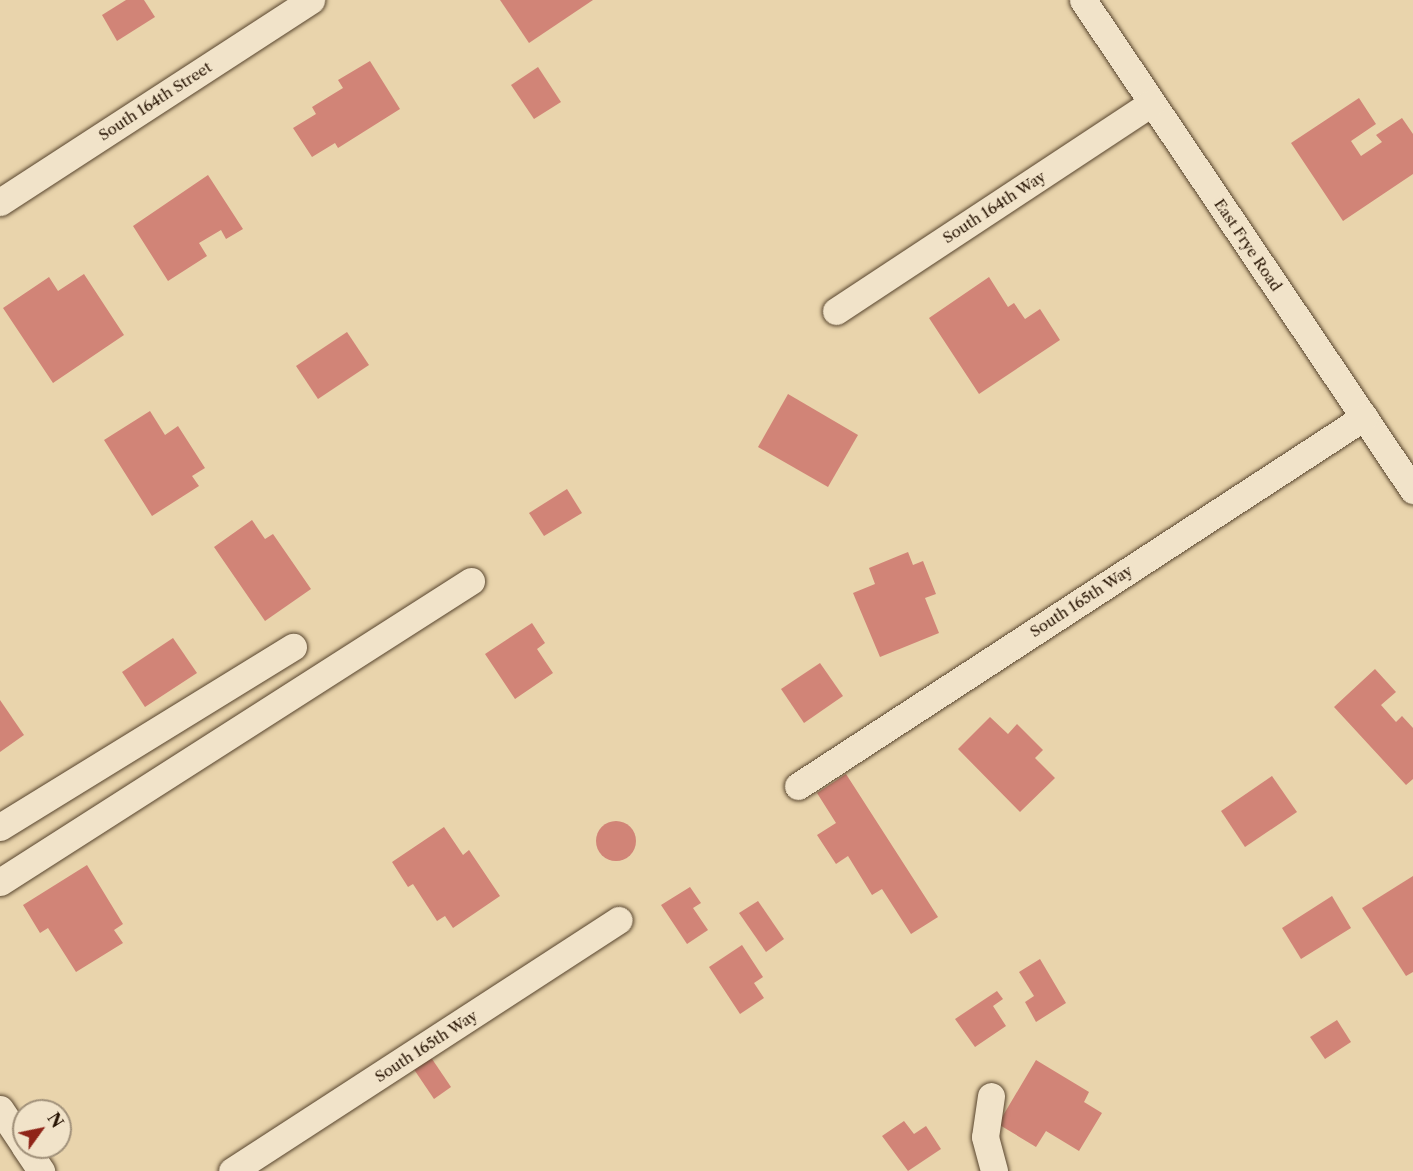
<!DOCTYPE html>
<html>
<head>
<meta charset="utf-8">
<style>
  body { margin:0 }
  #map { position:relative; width:1413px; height:1171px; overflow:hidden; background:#e9d4ac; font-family:"Libre Caslon Text",serif }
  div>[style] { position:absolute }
  .building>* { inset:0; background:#d18477 }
  .round { border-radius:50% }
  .roads { filter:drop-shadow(0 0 2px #58452e) drop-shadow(0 0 2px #58452e) }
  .minor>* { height:27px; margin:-13.5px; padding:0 13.5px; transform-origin:13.5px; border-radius:13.5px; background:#f1e3c9 }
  span { translate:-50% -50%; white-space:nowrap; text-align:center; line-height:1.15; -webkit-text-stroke:6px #f1e3c9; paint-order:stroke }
  .street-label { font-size:15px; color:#281504 }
  .north { position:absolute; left:12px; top:1099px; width:60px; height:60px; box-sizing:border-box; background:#f1e3c9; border:2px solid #a1917a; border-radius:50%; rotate:57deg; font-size:16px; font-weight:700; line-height:24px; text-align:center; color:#281504 }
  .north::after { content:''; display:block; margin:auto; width:21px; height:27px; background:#8f2418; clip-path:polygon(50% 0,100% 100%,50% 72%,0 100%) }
</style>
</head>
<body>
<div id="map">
  <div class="building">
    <div style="clip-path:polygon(126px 0,144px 0,155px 17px,117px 41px,102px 15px)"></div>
    <div style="clip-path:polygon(500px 0,593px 0,529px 43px)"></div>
    <div style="clip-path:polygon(370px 61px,400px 109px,338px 148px,335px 143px,312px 157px,293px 128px,316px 114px,312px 107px,343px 88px,338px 80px)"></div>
    <div style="clip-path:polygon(538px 67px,561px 102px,534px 119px,511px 85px)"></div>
    <div style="clip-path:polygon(1359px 98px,1376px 124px,1351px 141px,1361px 156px,1382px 142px,1376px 135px,1402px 118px,1413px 134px,1413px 174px,1343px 221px,1291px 143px)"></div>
    <div style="clip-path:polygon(208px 175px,243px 229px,226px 239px,221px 230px,199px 243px,207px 256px,168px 281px,133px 226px)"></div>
    <div style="clip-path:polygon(84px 274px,124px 335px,53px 383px,3px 308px,49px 277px,58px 291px)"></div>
    <div style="clip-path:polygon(989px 277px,1008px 307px,1014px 303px,1025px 319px,1040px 309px,1060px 340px,979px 394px,929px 318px)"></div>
    <div style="clip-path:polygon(347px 332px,369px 365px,318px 399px,296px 366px)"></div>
    <div style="clip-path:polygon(788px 394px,858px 435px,828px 487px,758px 447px)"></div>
    <div style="clip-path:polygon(150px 411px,165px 435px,178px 426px,205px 468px,192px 476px,199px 486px,152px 516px,104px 440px)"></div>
    <div style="clip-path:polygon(567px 489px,582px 513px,544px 536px,529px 513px)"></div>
    <div style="clip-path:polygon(252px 520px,265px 539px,273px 534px,311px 589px,265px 621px,214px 547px)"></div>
    <div style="clip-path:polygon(908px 552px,913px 565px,923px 561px,936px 594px,925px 598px,939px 633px,880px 657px,853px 593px,875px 584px,869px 568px)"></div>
    <div style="clip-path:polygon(532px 623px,545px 643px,537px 649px,553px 673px,515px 699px,485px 654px)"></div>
    <div style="clip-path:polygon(173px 638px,197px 673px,145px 707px,122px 672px)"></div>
    <div style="clip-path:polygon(820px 663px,843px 696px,804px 723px,781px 689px)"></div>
    <div style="clip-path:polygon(1375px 669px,1396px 692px,1381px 705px,1396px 722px,1402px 716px,1413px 728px,1413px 779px,1406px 785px,1334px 707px)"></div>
    <div style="clip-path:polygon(0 700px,24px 735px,0 752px)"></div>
    <div style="clip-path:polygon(990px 717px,1008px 734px,1017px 724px,1043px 750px,1035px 758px,1055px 778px,1020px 812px,958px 749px)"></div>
    <div style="clip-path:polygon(846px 774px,938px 917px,911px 934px,882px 889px,872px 895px,848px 856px,836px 864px,817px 835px,836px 823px,817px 793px)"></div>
    <div style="clip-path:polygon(1272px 776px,1297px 812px,1245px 847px,1221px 811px)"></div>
    <div class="round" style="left:596px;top:821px;width:40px;height:40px"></div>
    <div style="clip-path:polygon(444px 827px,463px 855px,469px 850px,500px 896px,453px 928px,445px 916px,437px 921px,413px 884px,408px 887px,392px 862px)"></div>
    <div style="clip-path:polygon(87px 865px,123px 924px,114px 930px,123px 943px,76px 972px,48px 928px,40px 933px,23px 905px)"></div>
    <div style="clip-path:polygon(1413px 876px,1413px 972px,1406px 976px,1362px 908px)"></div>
    <div style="clip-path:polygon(690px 887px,701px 903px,693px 908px,708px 930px,687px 944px,661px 905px)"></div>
    <div style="clip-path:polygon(1332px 896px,1351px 928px,1301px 959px,1282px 928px)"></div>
    <div style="clip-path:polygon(758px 901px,784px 939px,766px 952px,739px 913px)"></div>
    <div style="clip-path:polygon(742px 945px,763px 977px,754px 983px,764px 998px,740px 1014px,709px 967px)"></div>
    <div style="clip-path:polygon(1040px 959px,1066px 1003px,1036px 1022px,1025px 1002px,1034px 996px,1019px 972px)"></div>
    <div style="clip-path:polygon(997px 991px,1003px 999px,993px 1006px,1006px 1026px,975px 1047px,955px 1019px)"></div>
    <div style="clip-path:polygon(1337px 1020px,1351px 1042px,1325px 1059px,1310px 1037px)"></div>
    <div style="clip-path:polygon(428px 1053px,451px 1087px,434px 1099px,411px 1065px)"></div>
    <div style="clip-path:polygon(1036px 1060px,1089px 1092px,1084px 1102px,1102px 1113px,1079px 1151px,1046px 1131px,1036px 1147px,998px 1124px)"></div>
    <div style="clip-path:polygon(904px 1121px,914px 1134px,926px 1126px,941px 1149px,908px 1171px,882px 1136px)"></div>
  </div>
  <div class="roads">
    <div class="minor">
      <div style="left:1083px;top:0;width:591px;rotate:56.04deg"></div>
      <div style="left:0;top:202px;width:371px;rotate:-33deg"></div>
      <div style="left:836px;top:311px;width:378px;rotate:-33.4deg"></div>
      <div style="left:798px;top:786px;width:676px;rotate:-33.1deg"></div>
      <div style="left:0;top:827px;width:344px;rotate:-31.6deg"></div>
      <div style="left:0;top:882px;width:559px;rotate:-32.58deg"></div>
      <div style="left:991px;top:1096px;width:41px;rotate:98.3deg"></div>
      <div style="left:985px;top:1137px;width:35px;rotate:75deg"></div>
      <div style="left:0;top:1109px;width:43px;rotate:56.3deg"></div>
      <div style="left:25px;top:1147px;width:29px;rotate:56deg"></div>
      <div style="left:232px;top:1171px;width:461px;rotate:-33deg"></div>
    </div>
  </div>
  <div class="street-label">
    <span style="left:155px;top:101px;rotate:-33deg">South 164th Street</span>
    <span style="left:994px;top:207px;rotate:-33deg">South 164th Way</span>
    <span style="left:1248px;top:245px;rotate:56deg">East Frye Road</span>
    <span style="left:1081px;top:601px;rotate:-33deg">South 165th Way</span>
    <span style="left:426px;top:1046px;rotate:-33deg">South 165th Way</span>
  </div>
  <div class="north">N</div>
</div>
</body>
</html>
